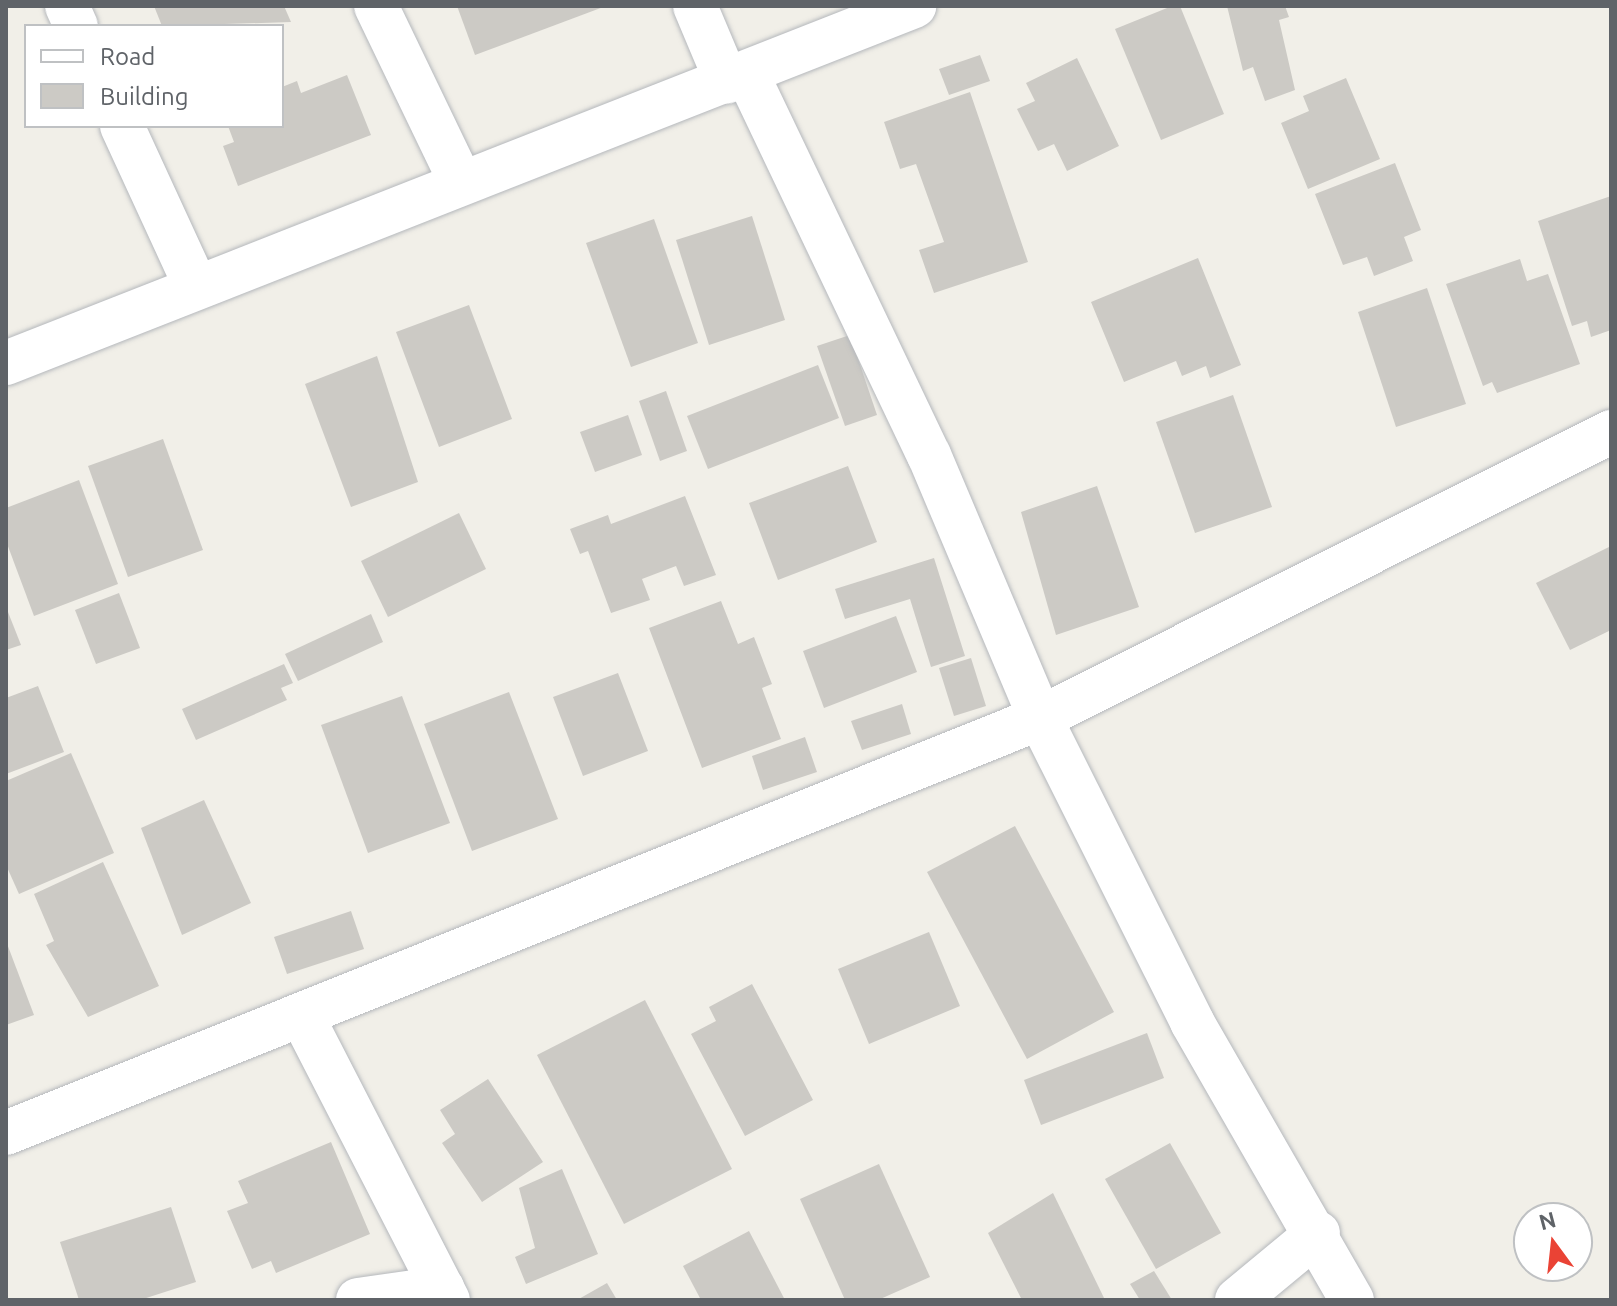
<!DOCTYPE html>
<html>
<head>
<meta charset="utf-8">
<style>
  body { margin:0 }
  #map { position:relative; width:1617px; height:1306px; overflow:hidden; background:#f1efe8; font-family:Ubuntu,sans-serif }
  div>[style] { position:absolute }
  .building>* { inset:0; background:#cccac5 }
  .roads { filter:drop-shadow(0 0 2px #b5b8bc) drop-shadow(0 0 2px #b5b8bc) }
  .minor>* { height:44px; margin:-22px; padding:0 22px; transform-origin:22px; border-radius:22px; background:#fff }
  span { translate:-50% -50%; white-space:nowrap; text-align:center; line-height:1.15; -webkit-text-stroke:7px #fff; paint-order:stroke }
  .frame { position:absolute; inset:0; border:8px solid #5f6368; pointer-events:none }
  .legend { position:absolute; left:24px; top:24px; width:260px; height:104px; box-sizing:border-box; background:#fff; border:2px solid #bfc1c3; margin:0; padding:10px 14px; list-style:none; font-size:24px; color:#5f6368 }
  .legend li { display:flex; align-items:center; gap:16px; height:40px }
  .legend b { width:40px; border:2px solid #bfc1c3 }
  .north { position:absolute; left:1513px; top:1202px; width:80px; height:80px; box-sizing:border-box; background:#fff; border:2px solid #bfc1c3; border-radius:50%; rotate:345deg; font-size:22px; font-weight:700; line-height:32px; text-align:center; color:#5f6368 }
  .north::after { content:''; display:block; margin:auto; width:28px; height:36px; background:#ea4335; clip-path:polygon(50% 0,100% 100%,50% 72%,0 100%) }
</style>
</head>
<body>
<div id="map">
  <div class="building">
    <div style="clip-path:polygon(154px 6px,284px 6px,291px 22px,162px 26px)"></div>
    <div style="clip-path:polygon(457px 6px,606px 6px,475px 55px)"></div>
    <div style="clip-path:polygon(1172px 6px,1180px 6px,1224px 114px,1161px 140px,1115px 29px)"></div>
    <div style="clip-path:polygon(1227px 6px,1285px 6px,1289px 17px,1279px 20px,1295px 90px,1265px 101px,1253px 67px,1243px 71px)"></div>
    <div style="clip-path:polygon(980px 55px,990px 81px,949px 95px,939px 69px)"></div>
    <div style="clip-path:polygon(1077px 58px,1119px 146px,1067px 171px,1054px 144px,1038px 151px,1017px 109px,1035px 101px,1026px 83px)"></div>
    <div style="clip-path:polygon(347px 75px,371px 135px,238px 186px,223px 146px,234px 142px,228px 126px,282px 126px,282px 87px,297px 81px,301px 93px)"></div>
    <div style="clip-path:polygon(1346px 78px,1380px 159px,1308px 189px,1281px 123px,1309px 111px,1303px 96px)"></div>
    <div style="clip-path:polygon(970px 92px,1028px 262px,934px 293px,919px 250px,944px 242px,916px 164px,900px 169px,884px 122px)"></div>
    <div style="clip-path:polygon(1395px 163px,1421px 230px,1404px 237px,1413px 261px,1374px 276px,1367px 257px,1343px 265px,1315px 194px)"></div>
    <div style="clip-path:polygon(1611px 196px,1611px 330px,1591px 337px,1587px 321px,1572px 326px,1538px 221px)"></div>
    <div style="clip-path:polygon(752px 216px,785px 320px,709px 345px,676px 240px)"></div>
    <div style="clip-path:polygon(654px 219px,698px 343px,631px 367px,586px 243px)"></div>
    <div style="clip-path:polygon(1198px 258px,1241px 365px,1210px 378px,1206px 366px,1182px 376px,1176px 361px,1124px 382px,1091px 302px)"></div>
    <div style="clip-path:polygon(1520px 259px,1527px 281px,1548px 274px,1580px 364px,1497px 393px,1492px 382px,1483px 386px,1446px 284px)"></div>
    <div style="clip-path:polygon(1427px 288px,1466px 404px,1396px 427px,1358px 312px)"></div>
    <div style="clip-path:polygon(469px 305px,512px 419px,439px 447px,396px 332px)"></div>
    <div style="clip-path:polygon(850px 335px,877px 415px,845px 426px,817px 346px)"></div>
    <div style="clip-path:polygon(377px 356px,418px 482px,351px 507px,305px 384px)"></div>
    <div style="clip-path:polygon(818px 365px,839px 418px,708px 469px,687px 416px)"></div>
    <div style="clip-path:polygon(666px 391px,687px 451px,660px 461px,639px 401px)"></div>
    <div style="clip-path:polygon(1233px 395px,1272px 507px,1195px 533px,1156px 422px)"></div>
    <div style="clip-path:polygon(628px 415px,642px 455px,595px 472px,580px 432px)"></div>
    <div style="clip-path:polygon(163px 439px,203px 550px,128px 577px,88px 466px)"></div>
    <div style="clip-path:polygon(848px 466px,877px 542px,778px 580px,749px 503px)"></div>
    <div style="clip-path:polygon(79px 480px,118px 584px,34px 616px,6px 541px,6px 508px)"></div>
    <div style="clip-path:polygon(1097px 486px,1139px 607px,1056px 635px,1021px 512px)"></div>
    <div style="clip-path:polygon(685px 496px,716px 575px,684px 586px,676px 566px,642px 579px,650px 600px,611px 613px,588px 551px,580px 554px,570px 529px,608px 515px,611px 524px)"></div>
    <div style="clip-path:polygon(459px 513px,486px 569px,388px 617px,361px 561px)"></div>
    <div style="clip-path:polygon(1611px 546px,1611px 630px,1570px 650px,1536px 583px)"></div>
    <div style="clip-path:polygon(934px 558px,965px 656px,931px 667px,910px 599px,845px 619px,835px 589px)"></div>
    <div style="clip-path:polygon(119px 593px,140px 648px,96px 664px,75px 610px)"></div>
    <div style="clip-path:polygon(721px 601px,738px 644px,754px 637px,772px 684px,762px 688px,781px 739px,702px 768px,649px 628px)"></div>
    <div style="clip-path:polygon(6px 607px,21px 645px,6px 650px)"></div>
    <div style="clip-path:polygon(371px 614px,383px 642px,298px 681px,285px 654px)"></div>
    <div style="clip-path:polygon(896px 616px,917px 672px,824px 708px,803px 651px)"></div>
    <div style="clip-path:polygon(971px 658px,986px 706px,954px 716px,939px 668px)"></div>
    <div style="clip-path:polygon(284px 664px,293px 683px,281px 688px,287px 700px,196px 740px,182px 709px)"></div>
    <div style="clip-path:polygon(618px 673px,648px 751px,583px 776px,553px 697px)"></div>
    <div style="clip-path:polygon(38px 686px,64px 752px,6px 774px,6px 698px)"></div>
    <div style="clip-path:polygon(509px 692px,558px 819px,472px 851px,424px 724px)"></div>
    <div style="clip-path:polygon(402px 696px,450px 823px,368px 853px,321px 725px)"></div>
    <div style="clip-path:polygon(902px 704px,911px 734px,862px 750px,851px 721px)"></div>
    <div style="clip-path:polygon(805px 737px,817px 772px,763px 790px,752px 756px)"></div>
    <div style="clip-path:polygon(71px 753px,114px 853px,19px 894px,6px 865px,6px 781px)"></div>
    <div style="clip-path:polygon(204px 800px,251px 903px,182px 935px,141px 828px)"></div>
    <div style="clip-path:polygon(1015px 826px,1114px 1012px,1027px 1059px,927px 872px)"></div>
    <div style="clip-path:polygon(103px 862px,159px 986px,88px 1017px,46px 945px,54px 941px,34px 894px)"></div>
    <div style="clip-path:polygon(351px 911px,364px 949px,287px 974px,274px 937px)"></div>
    <div style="clip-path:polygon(929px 932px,960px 1006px,869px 1044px,838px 969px)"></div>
    <div style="clip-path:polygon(6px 941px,34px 1015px,6px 1025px)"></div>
    <div style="clip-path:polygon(752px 984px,813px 1100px,745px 1136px,691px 1034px,716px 1021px,709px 1007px)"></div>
    <div style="clip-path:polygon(645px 1000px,732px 1169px,624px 1224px,537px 1055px)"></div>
    <div style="clip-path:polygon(1147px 1033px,1164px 1078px,1041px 1125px,1024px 1080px)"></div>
    <div style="clip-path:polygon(488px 1079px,543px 1162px,482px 1202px,442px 1143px,455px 1134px,440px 1110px)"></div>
    <div style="clip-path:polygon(331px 1142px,370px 1234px,276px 1273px,271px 1261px,252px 1269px,227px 1211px,248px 1203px,238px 1181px)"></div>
    <div style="clip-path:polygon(1170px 1143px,1221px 1233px,1156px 1269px,1105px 1179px)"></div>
    <div style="clip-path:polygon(879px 1164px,930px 1277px,878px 1300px,845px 1300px,800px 1199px)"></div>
    <div style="clip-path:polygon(562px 1169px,598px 1254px,526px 1284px,515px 1257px,535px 1248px,519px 1188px)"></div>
    <div style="clip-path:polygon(1053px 1193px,1105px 1300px,1022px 1300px,988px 1233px)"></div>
    <div style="clip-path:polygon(171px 1207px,196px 1282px,140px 1300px,79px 1300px,60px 1242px)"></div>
    <div style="clip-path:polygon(749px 1231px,785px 1300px,701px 1300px,683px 1266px)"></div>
    <div style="clip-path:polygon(1154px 1271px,1172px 1300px,1140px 1300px,1130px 1284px)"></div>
    <div style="clip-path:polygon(607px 1283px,617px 1300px,577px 1300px)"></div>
  </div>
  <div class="roads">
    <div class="minor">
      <div style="left:67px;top:6px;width:22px;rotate:66deg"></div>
      <div style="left:376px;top:6px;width:196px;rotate:64.3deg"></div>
      <div style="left:695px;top:6px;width:82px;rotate:67.2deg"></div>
      <div style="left:747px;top:74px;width:422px;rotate:64.5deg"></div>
      <div style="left:929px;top:455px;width:285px;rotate:67.1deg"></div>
      <div style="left:1040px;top:718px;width:340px;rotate:63.4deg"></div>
      <div style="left:1192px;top:1022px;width:321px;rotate:60.1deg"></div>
      <div style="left:122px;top:126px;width:175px;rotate:65.3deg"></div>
      <div style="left:6px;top:363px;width:976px;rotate:-21.46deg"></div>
      <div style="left:303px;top:1018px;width:317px;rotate:62.8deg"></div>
      <div style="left:6px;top:1133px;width:1114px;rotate:-21.87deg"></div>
      <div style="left:1040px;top:718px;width:639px;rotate:-26.61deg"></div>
      <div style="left:358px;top:1300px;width:85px;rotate:-8.1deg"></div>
      <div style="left:1237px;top:1300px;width:105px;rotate:-39.6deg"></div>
    </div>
  </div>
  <div class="frame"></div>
  <ul class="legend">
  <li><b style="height:10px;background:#fff"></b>Road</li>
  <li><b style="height:22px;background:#cccac5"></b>Building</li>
  </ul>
  <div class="north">N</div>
</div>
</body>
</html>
